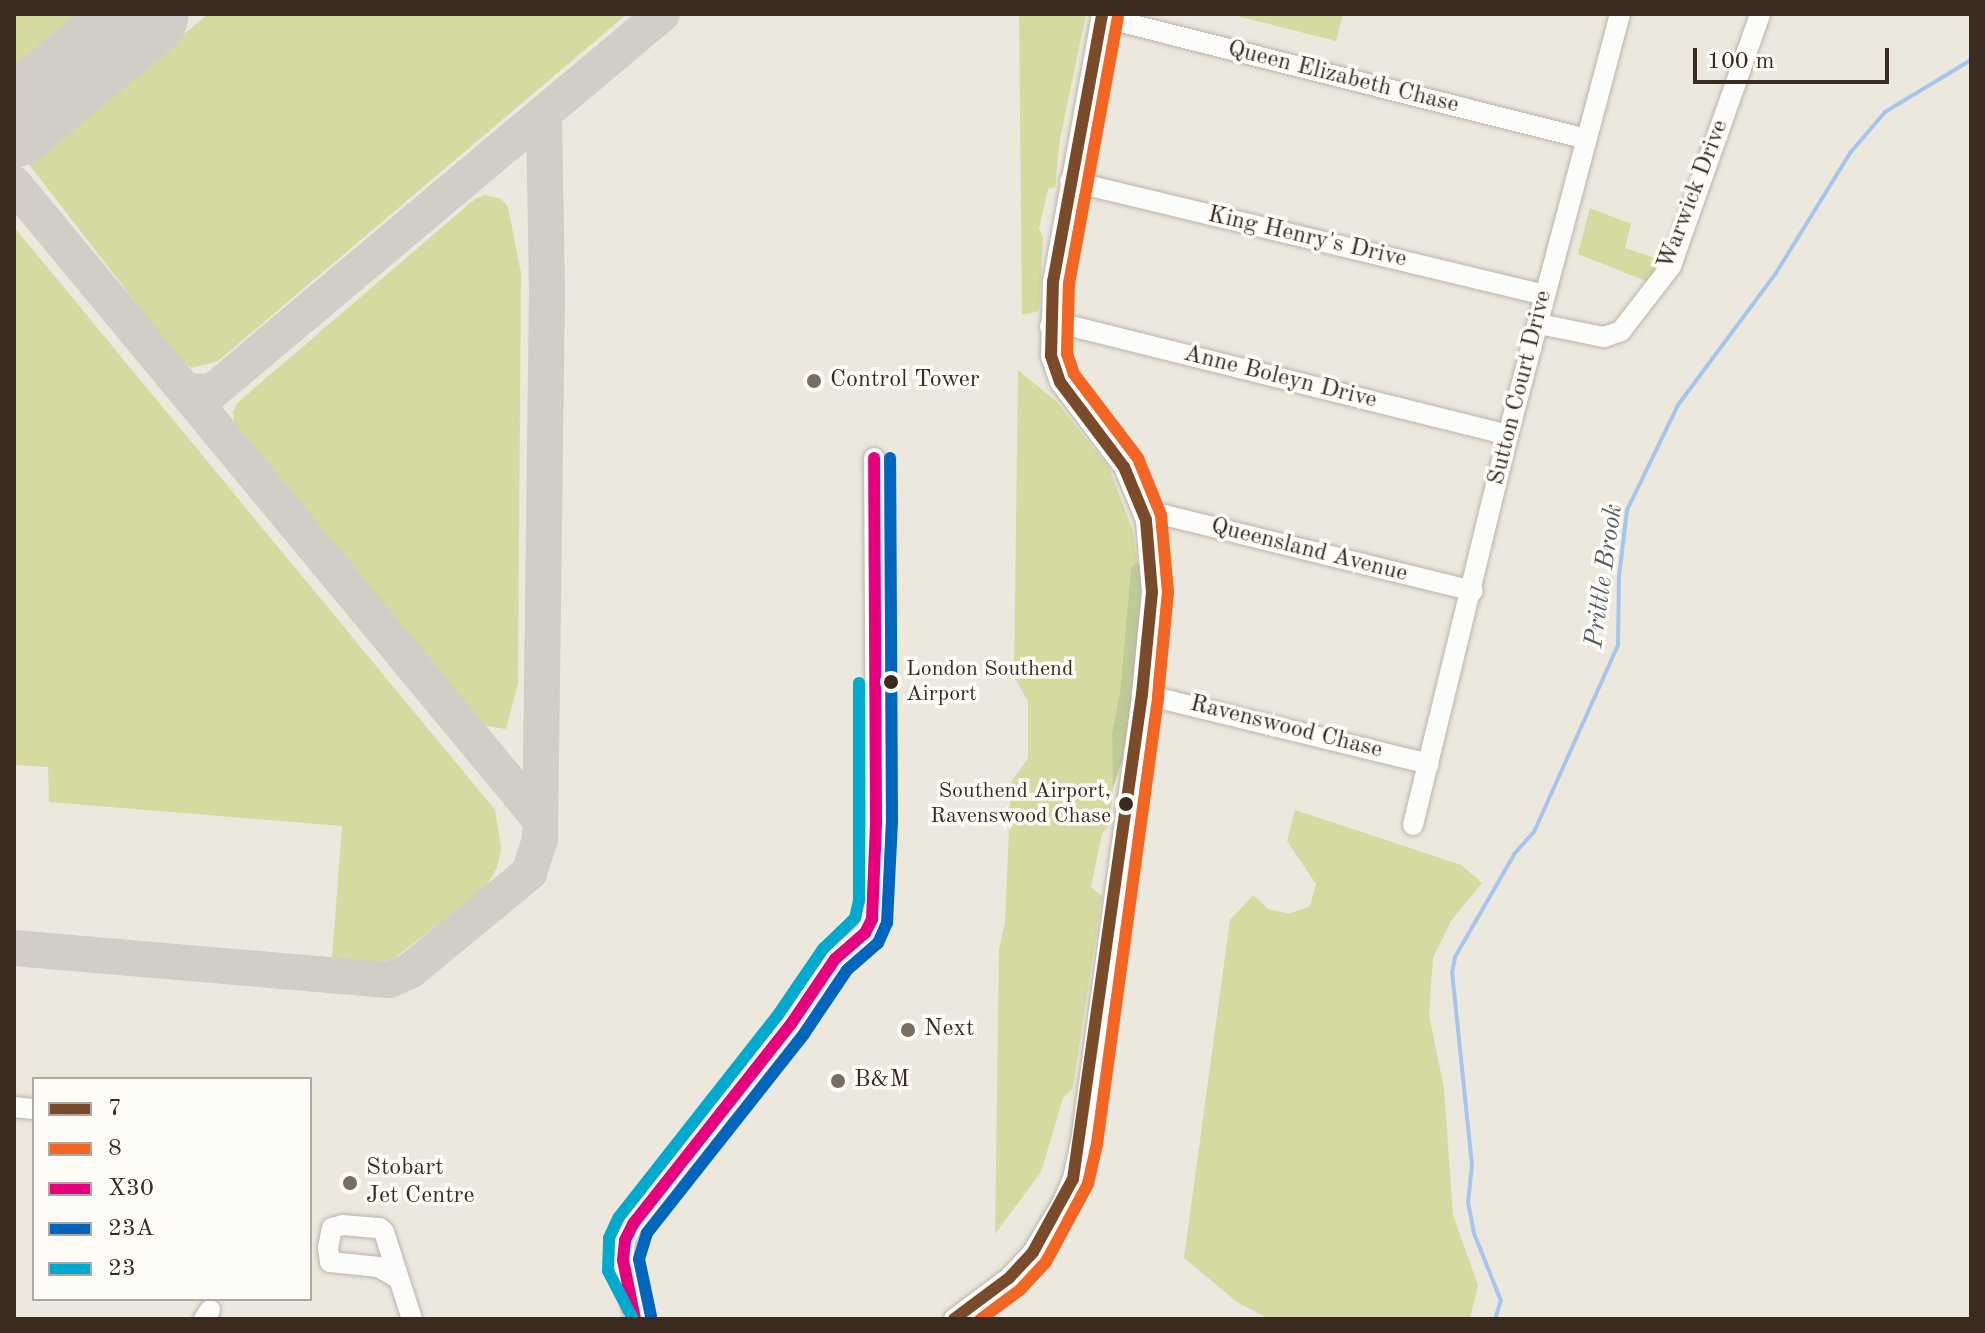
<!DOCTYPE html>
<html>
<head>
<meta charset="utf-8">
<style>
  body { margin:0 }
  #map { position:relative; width:1985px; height:1333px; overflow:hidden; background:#ede8dd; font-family:"Old Standard TT",serif }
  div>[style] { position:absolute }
  .green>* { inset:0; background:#d5daa1 }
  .forest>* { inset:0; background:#bfca99 }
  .stream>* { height:4px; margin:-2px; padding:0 2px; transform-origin:2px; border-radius:2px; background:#a4c6ec }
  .taxiway>* { height:36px; margin:-18px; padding:0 18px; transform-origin:18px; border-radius:18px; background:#d2cec7 }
  .runway>* { height:88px; margin:-44px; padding:0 44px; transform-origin:44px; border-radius:44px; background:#d2cec7 }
  .roads { filter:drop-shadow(0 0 2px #b9b4ac) drop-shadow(0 0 2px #b9b4ac) }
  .minor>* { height:20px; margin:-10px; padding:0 10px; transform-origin:10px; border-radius:10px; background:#fcfcfa }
  .bus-1>* { height:12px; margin:-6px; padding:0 6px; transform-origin:6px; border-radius:6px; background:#7a4b2a }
  .bus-2>* { height:12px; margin:-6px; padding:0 6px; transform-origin:6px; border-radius:6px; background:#f26522 }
  .bus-3>* { height:12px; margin:-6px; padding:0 6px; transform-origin:6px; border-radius:6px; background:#e5007d }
  .bus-4>* { height:12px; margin:-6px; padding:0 6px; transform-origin:6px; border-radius:6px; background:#0065bd }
  .bus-5>* { height:12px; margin:-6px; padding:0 6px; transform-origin:6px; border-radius:6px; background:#00a9ce }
  .dots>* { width:22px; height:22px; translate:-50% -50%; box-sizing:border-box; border:4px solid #fdfcf7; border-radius:50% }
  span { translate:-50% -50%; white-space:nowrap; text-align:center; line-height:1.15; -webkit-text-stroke:7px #fdfcf7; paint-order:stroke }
  .bus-label { font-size:22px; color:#3b2a1e }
  .left { translate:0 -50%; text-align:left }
  .right { translate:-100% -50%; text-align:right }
  .street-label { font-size:24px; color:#3b2a1e }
  .poi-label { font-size:24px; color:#3b2a1e }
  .water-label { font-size:26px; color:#555b68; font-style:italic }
  .frame { position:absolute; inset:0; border:16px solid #3b2a1e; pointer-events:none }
  .legend { position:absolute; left:32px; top:1077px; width:280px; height:224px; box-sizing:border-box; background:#fdfcf7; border:2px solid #afa8a0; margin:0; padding:10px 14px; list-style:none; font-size:24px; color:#3b2a1e }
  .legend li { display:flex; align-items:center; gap:16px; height:40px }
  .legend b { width:40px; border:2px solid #afa8a0 }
  .scale { position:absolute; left:1693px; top:48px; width:196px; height:36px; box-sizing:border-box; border:4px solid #3b2a1e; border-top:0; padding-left:10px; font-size:24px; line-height:28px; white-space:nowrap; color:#3b2a1e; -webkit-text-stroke:6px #fdfcf7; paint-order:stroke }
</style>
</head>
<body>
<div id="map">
  <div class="green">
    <div style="clip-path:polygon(14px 14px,97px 14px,14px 84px)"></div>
    <div style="clip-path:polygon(208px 14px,627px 14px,218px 361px,192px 368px,180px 360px,28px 163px)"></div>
    <div style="clip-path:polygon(1019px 14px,1086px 14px,1060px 139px,1055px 187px,1048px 189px,1039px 229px,1043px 238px,1039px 311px,1022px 315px)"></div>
    <div style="clip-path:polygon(1229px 14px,1343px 14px,1336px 41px)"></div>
    <div style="clip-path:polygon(485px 195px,501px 199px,508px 207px,521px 273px,518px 683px,506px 729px,473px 724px,235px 434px,233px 412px,237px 403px,475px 199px)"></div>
    <div style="clip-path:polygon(1590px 208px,1631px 224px,1625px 248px,1667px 262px,1651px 283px,1578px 254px)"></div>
    <div style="clip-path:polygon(14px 227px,495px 810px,501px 848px,497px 868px,485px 888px,392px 960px,360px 966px,332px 957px,342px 826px,49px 802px,48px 767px,14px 765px)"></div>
    <div style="clip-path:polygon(1018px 370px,1057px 402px,1109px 468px,1133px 531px,1137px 562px,1131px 567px,1120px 692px,1112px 732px,1114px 775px,1110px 824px,1102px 834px,1091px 887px,1102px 896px,1073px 1088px,1063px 1098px,1041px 1172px,995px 1234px,999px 949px,1005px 922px,1011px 782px,1028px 758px,1028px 701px,1014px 677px)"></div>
    <div style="clip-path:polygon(1295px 810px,1461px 865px,1482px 883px,1451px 921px,1433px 958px,1429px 1015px,1444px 1088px,1453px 1215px,1478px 1285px,1470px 1319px,1269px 1319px,1237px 1302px,1184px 1258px,1230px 920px,1253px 895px,1268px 909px,1289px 914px,1310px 906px,1316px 884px,1287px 841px)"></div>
  </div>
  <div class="forest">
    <div style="clip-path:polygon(1137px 562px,1144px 574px,1135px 683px,1126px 748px,1113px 788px,1112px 732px,1120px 692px,1131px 567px)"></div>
  </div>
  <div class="stream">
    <div style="left:1495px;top:1319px;width:19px;rotate:-72deg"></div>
    <div style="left:1501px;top:1301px;width:73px;rotate:-111.7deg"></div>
    <div style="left:1474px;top:1233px;width:31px;rotate:-101deg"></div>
    <div style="left:1468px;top:1203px;width:38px;rotate:-84deg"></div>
    <div style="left:1472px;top:1165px;width:193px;rotate:-95.9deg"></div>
    <div style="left:1452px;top:973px;width:16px;rotate:-79deg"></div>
    <div style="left:1455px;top:957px;width:120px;rotate:-60deg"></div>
    <div style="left:1515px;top:853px;width:28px;rotate:-48deg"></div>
    <div style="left:1534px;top:832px;width:205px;rotate:-65.8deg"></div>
    <div style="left:1618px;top:645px;width:68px;rotate:-89.2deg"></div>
    <div style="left:1619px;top:577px;width:67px;rotate:-83.2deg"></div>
    <div style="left:1627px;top:510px;width:117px;rotate:-64.1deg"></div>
    <div style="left:1678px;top:405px;width:164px;rotate:-53.4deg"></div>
    <div style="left:1776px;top:273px;width:141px;rotate:-58.3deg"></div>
    <div style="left:1850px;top:153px;width:54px;rotate:-49.5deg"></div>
    <div style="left:1885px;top:112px;width:100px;rotate:-31.2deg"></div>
  </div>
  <div class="taxiway">
    <div style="left:14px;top:125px;width:6px;rotate:-51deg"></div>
    <div style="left:14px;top:184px;width:822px;rotate:50.38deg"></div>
    <div style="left:187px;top:392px;width:26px;rotate:-2deg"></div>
    <div style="left:213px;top:391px;width:586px;rotate:-40.02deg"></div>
    <div style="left:14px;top:948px;width:376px;rotate:4.9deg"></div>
    <div style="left:389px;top:980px;width:24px;rotate:-24deg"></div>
    <div style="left:411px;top:970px;width:153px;rotate:-39.4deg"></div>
    <div style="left:529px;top:873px;width:36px;rotate:-72deg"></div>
    <div style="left:540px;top:839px;width:548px;rotate:-89.27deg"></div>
    <div style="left:547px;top:291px;width:177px;rotate:-91deg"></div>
  </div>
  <div class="runway">
    <div style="left:14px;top:123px;width:170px;rotate:-39.8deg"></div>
  </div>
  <div class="roads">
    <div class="minor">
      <div style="left:1101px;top:17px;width:499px;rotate:14.1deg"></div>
      <div style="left:1070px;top:181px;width:488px;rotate:13.5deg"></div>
      <div style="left:1539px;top:324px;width:66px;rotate:11.3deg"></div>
      <div style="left:1604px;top:337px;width:18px;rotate:-19deg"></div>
      <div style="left:1621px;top:331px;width:82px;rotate:-52.4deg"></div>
      <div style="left:1671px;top:266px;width:267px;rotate:-70.5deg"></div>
      <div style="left:1050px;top:326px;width:25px;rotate:2deg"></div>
      <div style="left:1075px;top:327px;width:446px;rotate:14deg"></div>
      <div style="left:1146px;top:520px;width:19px;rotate:-16deg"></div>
      <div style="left:1164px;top:515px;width:318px;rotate:13.8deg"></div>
      <div style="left:1142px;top:694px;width:295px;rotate:13.7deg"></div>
      <div style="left:1413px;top:825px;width:401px;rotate:-76.3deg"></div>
      <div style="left:1508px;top:435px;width:436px;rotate:-75.1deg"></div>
      <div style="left:14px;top:1107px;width:20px;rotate:6deg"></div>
      <div style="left:397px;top:1278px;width:21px;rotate:-149deg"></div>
      <div style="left:379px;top:1267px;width:49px;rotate:-174.2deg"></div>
      <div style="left:330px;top:1262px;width:14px;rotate:-98deg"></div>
      <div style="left:328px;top:1248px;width:20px;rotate:-79deg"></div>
      <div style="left:332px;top:1228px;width:11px;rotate:-15deg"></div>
      <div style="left:343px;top:1225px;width:37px;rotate:5deg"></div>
      <div style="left:380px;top:1228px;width:6px;rotate:45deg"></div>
      <div style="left:384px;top:1232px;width:91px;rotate:72.2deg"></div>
      <div style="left:204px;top:1319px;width:11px;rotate:-56deg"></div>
      <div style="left:635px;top:1319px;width:60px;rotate:-101.5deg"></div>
      <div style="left:623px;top:1260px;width:20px;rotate:-84deg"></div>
      <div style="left:625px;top:1240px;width:18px;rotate:-63deg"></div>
      <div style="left:633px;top:1224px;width:255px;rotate:-51.7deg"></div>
      <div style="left:791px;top:1024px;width:78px;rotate:-55.9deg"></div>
      <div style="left:835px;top:959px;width:40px;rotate:-41deg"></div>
      <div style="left:865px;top:933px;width:16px;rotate:-63deg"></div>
      <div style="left:872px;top:919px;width:97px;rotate:-87.6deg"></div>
      <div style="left:876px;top:822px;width:364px;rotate:-90.3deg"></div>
      <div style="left:954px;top:1319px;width:69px;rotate:-36.7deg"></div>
      <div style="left:1009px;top:1278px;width:35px;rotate:-47deg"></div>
      <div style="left:1033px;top:1252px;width:58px;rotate:-59deg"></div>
      <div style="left:1063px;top:1202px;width:25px;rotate:-67deg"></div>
      <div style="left:1073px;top:1179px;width:38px;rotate:-78deg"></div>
      <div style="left:1081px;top:1142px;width:452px;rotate:-82.2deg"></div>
      <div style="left:1142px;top:694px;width:102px;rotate:-84.4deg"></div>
      <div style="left:1152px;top:592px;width:72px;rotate:-94.8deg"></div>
      <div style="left:1146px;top:520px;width:57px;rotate:-112.5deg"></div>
      <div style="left:1124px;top:467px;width:106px;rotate:-127deg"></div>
      <div style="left:1060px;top:382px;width:28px;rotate:-109deg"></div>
      <div style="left:1051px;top:356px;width:74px;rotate:-88.5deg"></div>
      <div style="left:1053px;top:282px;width:272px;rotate:-79.6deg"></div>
    </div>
  </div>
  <div class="bus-1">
    <div style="left:954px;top:1319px;width:69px;rotate:-36.7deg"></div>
    <div style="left:1009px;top:1278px;width:35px;rotate:-47deg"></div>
    <div style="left:1033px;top:1252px;width:83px;rotate:-61.3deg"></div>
    <div style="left:1073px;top:1179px;width:490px;rotate:-81.9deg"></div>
    <div style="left:1142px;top:694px;width:102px;rotate:-84.4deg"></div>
    <div style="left:1152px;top:592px;width:72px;rotate:-94.8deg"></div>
    <div style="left:1146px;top:520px;width:57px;rotate:-112.5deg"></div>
    <div style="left:1124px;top:467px;width:106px;rotate:-127deg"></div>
    <div style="left:1060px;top:382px;width:28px;rotate:-109deg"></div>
    <div style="left:1051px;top:356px;width:74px;rotate:-88.5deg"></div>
    <div style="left:1053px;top:282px;width:272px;rotate:-79.6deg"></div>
  </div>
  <div class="bus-2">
    <div style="left:981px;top:1319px;width:49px;rotate:-36.6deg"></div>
    <div style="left:1020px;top:1290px;width:38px;rotate:-47deg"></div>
    <div style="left:1046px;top:1262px;width:89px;rotate:-61.7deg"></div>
    <div style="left:1088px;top:1184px;width:41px;rotate:-77.3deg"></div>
    <div style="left:1097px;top:1144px;width:452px;rotate:-82.2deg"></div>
    <div style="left:1158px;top:696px;width:104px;rotate:-84.5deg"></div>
    <div style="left:1168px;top:592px;width:77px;rotate:-95.2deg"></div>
    <div style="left:1161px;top:515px;width:61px;rotate:-112deg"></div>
    <div style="left:1138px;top:458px;width:106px;rotate:-127.3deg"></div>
    <div style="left:1074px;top:374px;width:21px;rotate:-109deg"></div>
    <div style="left:1067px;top:354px;width:70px;rotate:-88.4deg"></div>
    <div style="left:1069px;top:284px;width:271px;rotate:-79.6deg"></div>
  </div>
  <div class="bus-3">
    <div style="left:635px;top:1319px;width:60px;rotate:-101.5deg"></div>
    <div style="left:623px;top:1260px;width:20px;rotate:-84deg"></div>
    <div style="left:625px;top:1240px;width:18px;rotate:-63deg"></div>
    <div style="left:633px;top:1224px;width:255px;rotate:-51.7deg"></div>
    <div style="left:791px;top:1024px;width:78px;rotate:-55.9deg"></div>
    <div style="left:835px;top:959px;width:40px;rotate:-41deg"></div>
    <div style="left:865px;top:933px;width:16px;rotate:-63deg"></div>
    <div style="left:872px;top:919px;width:97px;rotate:-87.6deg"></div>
    <div style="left:876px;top:822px;width:364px;rotate:-90.3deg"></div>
  </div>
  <div class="bus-4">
    <div style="left:651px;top:1316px;width:58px;rotate:-101.9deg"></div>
    <div style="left:639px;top:1259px;width:27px;rotate:-73deg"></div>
    <div style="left:647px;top:1233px;width:253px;rotate:-51.7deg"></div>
    <div style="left:804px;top:1034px;width:77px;rotate:-56.1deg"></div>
    <div style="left:847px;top:970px;width:41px;rotate:-41.1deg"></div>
    <div style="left:878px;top:943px;width:22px;rotate:-66deg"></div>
    <div style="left:887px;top:923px;width:101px;rotate:-87.2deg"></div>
    <div style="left:892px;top:822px;width:364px;rotate:-90.3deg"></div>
  </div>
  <div class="bus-5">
    <div style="left:633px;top:1319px;width:54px;rotate:-117.5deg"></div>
    <div style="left:608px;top:1271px;width:33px;rotate:-88deg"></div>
    <div style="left:609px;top:1238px;width:23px;rotate:-65deg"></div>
    <div style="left:619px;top:1217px;width:257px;rotate:-51.8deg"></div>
    <div style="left:778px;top:1015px;width:80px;rotate:-55.7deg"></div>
    <div style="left:823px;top:949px;width:45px;rotate:-44.1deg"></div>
    <div style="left:855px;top:918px;width:17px;rotate:-77deg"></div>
    <div style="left:859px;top:901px;width:218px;rotate:-90deg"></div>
  </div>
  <div class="dots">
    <div style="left:814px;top:381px;background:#796c61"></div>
    <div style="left:891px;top:682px;background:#3b2a1e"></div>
    <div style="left:1126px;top:804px;background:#3b2a1e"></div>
    <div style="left:908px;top:1030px;background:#796c61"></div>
    <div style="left:838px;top:1081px;background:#796c61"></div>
    <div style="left:350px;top:1183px;background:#796c61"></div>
  </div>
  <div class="bus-label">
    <span class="left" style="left:906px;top:682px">London Southend<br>Airport</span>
    <span class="right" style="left:1111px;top:804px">Southend Airport,<br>Ravenswood Chase</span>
  </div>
  <div class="street-label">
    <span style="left:1343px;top:78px;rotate:14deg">Queen Elizabeth Chase</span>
    <span style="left:1694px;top:195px;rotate:-69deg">Warwick Drive</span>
    <span style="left:1307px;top:238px;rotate:13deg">King Henry's Drive</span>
    <span style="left:1280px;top:378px;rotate:14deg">Anne Boleyn Drive</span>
    <span style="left:1521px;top:388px;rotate:-76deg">Sutton Court Drive</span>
    <span style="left:1309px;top:551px;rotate:14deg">Queensland Avenue</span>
    <span style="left:1286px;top:728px;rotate:14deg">Ravenswood Chase</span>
  </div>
  <div class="poi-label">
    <span class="left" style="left:830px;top:381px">Control Tower</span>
    <span class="left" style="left:924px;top:1030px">Next</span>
    <span class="left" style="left:854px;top:1081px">B&amp;M</span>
    <span class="left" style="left:366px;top:1183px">Stobart<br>Jet Centre</span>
  </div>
  <div class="water-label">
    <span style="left:1605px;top:576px;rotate:-82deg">Prittle Brook</span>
  </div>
  <div class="frame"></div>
  <ul class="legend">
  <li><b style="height:10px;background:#7a4b2a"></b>7</li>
  <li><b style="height:10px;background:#f26522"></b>8</li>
  <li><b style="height:10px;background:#e5007d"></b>X30</li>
  <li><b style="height:10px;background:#0065bd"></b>23A</li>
  <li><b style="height:10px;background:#00a9ce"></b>23</li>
  </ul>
  <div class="scale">100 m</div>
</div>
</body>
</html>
